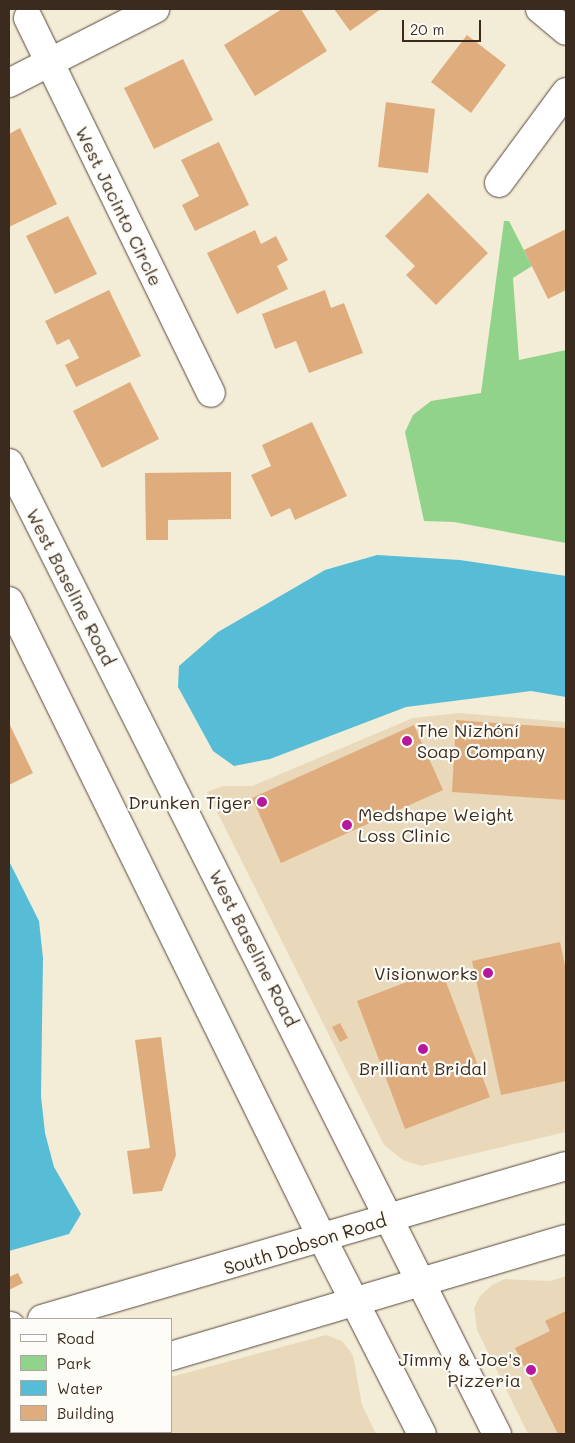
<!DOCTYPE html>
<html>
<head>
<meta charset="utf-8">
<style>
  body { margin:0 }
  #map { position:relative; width:575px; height:1443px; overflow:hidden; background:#f3edd8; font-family:Mali,sans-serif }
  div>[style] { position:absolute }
  .built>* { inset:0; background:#e9d9ba }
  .green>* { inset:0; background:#91d38b }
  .water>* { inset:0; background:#57bcd5 }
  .building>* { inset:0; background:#dfac7d }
  .roads { filter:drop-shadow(0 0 1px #57473a) drop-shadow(0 0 1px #57473a) }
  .minor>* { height:28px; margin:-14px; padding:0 14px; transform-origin:14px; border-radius:14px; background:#fff }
  .secondary>* { height:28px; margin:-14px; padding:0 14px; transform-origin:14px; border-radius:14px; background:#fff }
  .primary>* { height:28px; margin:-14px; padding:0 14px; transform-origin:14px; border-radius:14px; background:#fff }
  .dots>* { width:14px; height:14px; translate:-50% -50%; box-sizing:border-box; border:2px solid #fdfcf7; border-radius:50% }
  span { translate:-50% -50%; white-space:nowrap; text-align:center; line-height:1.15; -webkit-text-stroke:4.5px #fdfcf7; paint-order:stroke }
  .street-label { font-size:18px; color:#3b2a1e }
  .poi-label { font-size:18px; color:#3b2a1e }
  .left { translate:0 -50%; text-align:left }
  .right { translate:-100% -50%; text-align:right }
  .frame { position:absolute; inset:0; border:10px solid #3b2a1e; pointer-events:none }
  .legend { position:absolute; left:10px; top:1318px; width:162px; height:115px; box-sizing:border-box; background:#fdfcf7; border:1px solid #afa8a0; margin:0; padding:6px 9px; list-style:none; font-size:15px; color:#3b2a1e }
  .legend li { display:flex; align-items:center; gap:10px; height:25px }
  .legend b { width:25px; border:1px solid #afa8a0 }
  .scale { position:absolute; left:402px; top:20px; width:79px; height:22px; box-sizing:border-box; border:2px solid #3b2a1e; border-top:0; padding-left:6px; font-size:15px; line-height:18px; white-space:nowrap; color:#3b2a1e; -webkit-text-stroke:4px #fdfcf7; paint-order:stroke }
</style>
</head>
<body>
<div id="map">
  <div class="built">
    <div style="clip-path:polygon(459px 713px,566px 722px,566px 1132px,421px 1166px,403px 1160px,384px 1145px,207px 792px,223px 786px,252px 786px,413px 718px)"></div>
    <div style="clip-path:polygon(566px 1276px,566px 1434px,528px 1434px,477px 1330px,474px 1308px,480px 1296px,492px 1285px,505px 1279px,550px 1281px)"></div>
    <div style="clip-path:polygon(326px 1335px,342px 1341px,353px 1355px,362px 1405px,376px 1434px,9px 1434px,11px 1420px,11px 1432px,171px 1432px,171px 1377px)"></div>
  </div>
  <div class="green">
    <div style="clip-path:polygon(504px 221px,509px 221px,532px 266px,513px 278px,519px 360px,566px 350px,566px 543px,454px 522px,424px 521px,405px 432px,413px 415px,431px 401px,481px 393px)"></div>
  </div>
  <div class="water">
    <div style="clip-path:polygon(377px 555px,460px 560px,566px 576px,566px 697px,531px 691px,406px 707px,270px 759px,234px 766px,213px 751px,178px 687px,179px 666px,218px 632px,325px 570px)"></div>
    <div style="clip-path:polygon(9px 861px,39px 921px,43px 958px,41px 1096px,45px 1133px,54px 1167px,81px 1214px,69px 1234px,9px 1251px)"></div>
  </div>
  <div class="building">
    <div style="clip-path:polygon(282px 9px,301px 9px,327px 51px,255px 96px,224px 45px)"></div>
    <div style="clip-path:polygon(334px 9px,381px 9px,350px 31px)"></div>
    <div style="clip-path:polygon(467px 35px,506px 65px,471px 113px,431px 82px)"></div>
    <div style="clip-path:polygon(183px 59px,213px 120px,154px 149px,124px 88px)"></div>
    <div style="clip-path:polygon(386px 102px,435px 109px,428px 173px,378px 167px)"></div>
    <div style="clip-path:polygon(20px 128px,57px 204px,9px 227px,9px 134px)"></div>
    <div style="clip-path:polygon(219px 142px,249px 205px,195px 231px,182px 205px,199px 196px,181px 160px)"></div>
    <div style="clip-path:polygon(428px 193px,488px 253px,436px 305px,406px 275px,415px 266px,385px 236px)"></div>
    <div style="clip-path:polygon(68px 216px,97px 274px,55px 294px,26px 236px)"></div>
    <div style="clip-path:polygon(566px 229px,566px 290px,548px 299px,524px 250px)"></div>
    <div style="clip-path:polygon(255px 230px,261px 244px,276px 236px,288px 260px,277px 266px,288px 289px,237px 314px,207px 253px)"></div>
    <div style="clip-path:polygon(109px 290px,141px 356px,76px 387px,65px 365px,79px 358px,69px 339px,57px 345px,45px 321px)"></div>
    <div style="clip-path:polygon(325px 290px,331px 308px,344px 303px,363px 353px,309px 373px,296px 341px,275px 349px,262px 314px)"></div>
    <div style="clip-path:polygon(130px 382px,159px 439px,102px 468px,73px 411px)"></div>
    <div style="clip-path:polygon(312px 422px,347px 496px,295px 520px,290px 508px,271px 517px,251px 475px,271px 466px,262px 445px)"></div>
    <div style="clip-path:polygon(231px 472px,231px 519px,168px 520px,168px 540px,146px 540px,145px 473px)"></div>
    <div style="clip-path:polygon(456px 720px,566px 728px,566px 800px,452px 792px)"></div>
    <div style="clip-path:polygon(9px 723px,33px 773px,9px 785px)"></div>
    <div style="clip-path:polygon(414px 725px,443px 790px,281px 863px,252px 798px)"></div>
    <div style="clip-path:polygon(560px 942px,566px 970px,566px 1081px,501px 1095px,472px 961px)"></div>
    <div style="clip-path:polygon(441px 969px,490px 1097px,405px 1129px,357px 1001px)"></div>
    <div style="clip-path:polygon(340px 1023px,348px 1038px,340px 1042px,332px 1027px)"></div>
    <div style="clip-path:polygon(161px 1037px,176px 1155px,162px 1191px,133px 1194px,127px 1151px,150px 1148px,135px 1040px)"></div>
    <div style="clip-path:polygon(18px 1273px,23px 1283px,9px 1290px,9px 1277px)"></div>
    <div style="clip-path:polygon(566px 1311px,566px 1434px,558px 1434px,515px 1348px,550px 1331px,545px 1321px)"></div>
  </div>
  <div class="roads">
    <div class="minor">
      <div style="left:540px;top:9px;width:34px;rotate:40deg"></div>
      <div style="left:28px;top:18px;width:417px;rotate:64deg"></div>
      <div style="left:9px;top:83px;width:164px;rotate:-26.9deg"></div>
      <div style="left:499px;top:183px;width:113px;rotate:-53.6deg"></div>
    </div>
    <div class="secondary">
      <div style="left:42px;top:1319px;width:546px;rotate:-16.28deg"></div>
      <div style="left:9px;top:1327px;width:2px;rotate:-27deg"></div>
      <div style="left:171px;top:1356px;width:412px;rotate:-16.5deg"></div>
      <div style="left:9px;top:1397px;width:2px"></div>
    </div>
    <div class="primary">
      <div style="left:9px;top:463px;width:1087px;rotate:63.32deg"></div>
      <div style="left:9px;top:601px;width:710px;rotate:63.83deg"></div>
      <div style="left:322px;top:1238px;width:220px;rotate:63deg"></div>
    </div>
  </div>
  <div class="dots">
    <div style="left:407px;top:741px;background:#b5179e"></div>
    <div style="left:262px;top:802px;background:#b5179e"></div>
    <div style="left:347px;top:825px;background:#b5179e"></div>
    <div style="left:488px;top:973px;background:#b5179e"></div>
    <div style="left:423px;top:1049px;background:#b5179e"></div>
    <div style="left:531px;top:1370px;background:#b5179e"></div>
  </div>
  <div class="street-label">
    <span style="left:119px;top:206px;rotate:64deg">West Jacinto Circle</span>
    <span style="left:71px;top:587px;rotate:63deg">West Baseline Road</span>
    <span style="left:254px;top:948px;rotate:63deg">West Baseline Road</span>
    <span style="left:305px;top:1244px;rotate:-17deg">South Dobson Road</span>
  </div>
  <div class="poi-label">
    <span class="left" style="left:417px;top:741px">The Nizhóní<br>Soap Company</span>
    <span class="right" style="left:252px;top:802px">Drunken Tiger</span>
    <span class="left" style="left:358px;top:825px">Medshape Weight<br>Loss Clinic</span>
    <span class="right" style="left:478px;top:973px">Visionworks</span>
    <span style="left:423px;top:1068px">Brilliant Bridal</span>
    <span class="right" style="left:521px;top:1370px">Jimmy &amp; Joe's<br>Pizzeria</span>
  </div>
  <div class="frame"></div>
  <ul class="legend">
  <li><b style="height:6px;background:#fff"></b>Road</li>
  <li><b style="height:14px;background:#91d38b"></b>Park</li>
  <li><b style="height:14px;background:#57bcd5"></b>Water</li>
  <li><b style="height:14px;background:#dfac7d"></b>Building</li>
  </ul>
  <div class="scale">20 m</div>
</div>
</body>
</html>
